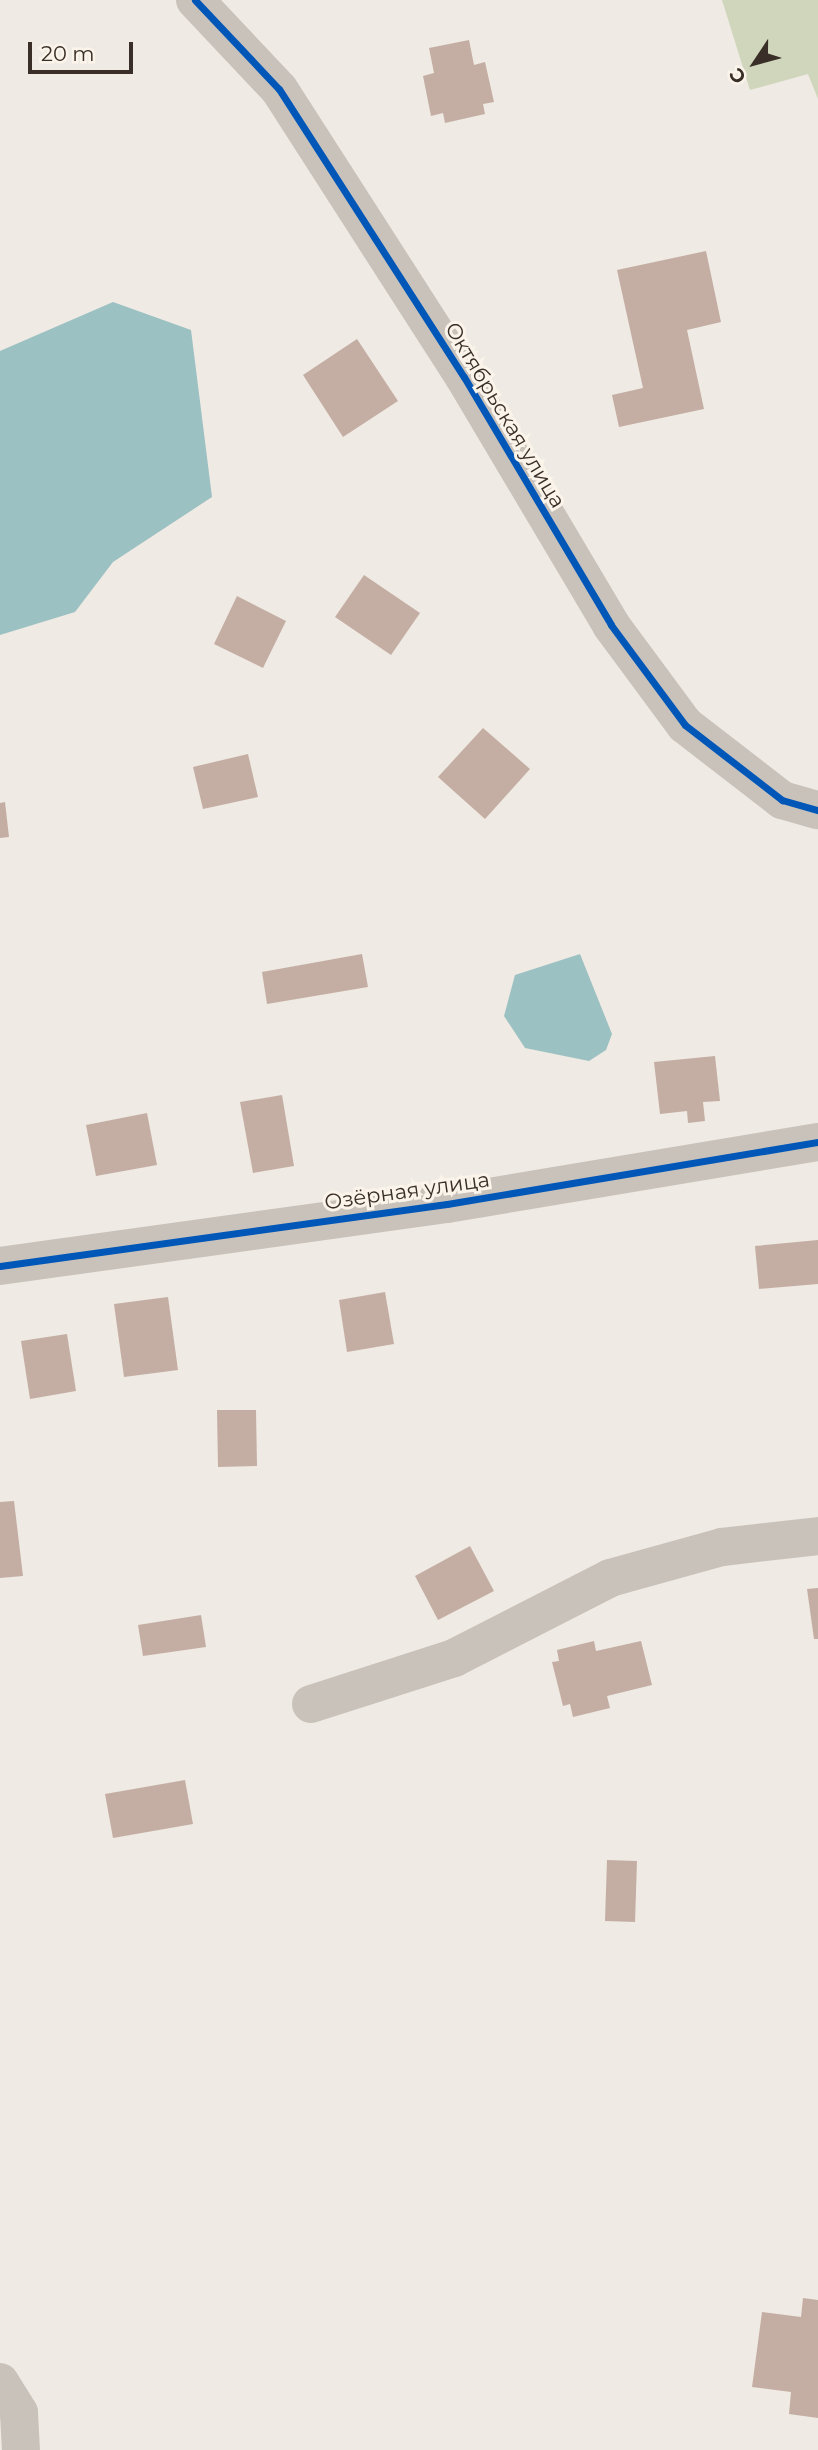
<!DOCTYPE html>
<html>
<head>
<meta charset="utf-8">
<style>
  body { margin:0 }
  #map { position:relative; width:818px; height:2450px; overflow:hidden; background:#efeae3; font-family:Montserrat,sans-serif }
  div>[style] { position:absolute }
  .green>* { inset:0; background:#cfd6bb }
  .water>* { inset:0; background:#9cc1c3 }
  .building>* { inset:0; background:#c4aea3 }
  .minor>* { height:38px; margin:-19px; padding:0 19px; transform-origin:19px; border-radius:19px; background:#c8c2bb }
  .cycleway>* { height:7px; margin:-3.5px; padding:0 3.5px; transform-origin:3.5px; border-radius:3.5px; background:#0057b8 }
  span { translate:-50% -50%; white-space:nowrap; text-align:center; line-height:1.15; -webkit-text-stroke:6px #fbf4ea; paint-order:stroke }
  .street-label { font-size:21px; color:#3a2f28 }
  .north { position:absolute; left:720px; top:28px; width:70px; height:70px; -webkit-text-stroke:5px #fbf4ea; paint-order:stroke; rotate:234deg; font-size:19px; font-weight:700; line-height:28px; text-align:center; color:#3a2f28 }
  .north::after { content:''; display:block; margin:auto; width:24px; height:32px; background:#3a2f28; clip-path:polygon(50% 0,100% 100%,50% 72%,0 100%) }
  .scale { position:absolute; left:28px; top:42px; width:105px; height:32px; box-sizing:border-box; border:4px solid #3a2f28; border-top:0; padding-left:9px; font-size:21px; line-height:24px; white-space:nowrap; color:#3a2f28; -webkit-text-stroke:5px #fbf4ea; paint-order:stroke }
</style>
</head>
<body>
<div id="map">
  <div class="green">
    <div style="clip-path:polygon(722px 0,818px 0,818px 99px,808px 74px,750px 90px)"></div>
  </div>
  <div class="water">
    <div style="clip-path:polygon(113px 302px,191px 330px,212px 497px,113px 562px,75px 612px,0 635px,0 351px)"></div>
    <div style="clip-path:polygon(580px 954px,612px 1034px,606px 1050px,589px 1061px,525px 1048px,504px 1016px,515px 975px)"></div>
  </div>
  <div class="building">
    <div style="clip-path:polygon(469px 40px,474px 65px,485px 62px,494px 102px,483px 104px,485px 114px,445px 123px,443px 113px,431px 116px,423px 76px,434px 73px,429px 48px)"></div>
    <div style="clip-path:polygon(706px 251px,721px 322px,687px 330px,704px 409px,619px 427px,612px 395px,643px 388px,617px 270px)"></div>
    <div style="clip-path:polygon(357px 339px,398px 401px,343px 437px,303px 375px)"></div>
    <div style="clip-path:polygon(364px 575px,420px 613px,391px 655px,335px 617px)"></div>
    <div style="clip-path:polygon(237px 596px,286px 621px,263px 668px,214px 644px)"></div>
    <div style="clip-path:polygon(483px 728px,530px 769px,485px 819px,438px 777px)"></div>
    <div style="clip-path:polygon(248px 754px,258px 797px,203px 809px,193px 767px)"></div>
    <div style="clip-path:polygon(5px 802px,9px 837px,0 838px,0 803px)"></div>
    <div style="clip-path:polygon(362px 954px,368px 987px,267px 1004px,262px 972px)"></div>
    <div style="clip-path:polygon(715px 1056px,720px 1101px,703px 1102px,705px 1121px,688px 1123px,687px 1111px,660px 1114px,654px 1062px)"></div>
    <div style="clip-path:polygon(282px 1095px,294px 1166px,253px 1173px,240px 1102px)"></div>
    <div style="clip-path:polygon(147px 1113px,157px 1165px,96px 1176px,86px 1125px)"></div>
    <div style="clip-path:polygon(818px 1240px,818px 1284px,759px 1289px,755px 1246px)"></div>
    <div style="clip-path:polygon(385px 1292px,394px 1344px,347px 1352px,339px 1300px)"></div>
    <div style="clip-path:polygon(168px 1297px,178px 1370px,124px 1377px,114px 1304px)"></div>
    <div style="clip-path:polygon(67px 1334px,76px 1391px,30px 1399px,21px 1341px)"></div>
    <div style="clip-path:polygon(217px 1410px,256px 1410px,257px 1466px,218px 1467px)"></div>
    <div style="clip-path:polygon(14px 1501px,23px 1576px,0 1578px,0 1502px)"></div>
    <div style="clip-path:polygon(470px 1546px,494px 1591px,438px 1620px,415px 1576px)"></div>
    <div style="clip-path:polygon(818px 1588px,818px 1639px,814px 1639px,807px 1589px)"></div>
    <div style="clip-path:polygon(201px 1615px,206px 1647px,143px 1656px,138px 1625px)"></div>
    <div style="clip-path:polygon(594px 1641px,596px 1651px,641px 1641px,652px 1685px,607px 1696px,610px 1708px,573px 1717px,570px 1704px,563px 1706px,552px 1662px,559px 1661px,557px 1650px)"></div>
    <div style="clip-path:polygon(185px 1780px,193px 1824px,113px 1838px,105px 1794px)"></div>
    <div style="clip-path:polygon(607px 1860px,637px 1861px,635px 1922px,605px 1921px)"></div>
    <div style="clip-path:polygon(803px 2298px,818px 2300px,818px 2418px,789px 2414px,791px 2392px,752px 2387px,762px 2312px,801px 2317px)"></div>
  </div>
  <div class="minor">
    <div style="left:195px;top:0;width:122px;rotate:46.7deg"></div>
    <div style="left:279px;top:89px;width:342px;rotate:57.3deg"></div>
    <div style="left:464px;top:377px;width:288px;rotate:59.3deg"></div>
    <div style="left:611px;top:625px;width:124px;rotate:53.5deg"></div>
    <div style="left:685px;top:725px;width:123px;rotate:37.7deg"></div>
    <div style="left:782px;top:800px;width:37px;rotate:16deg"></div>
    <div style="left:0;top:1266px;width:451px;rotate:-7.9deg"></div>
    <div style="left:447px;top:1204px;width:376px;rotate:-9.5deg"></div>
    <div style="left:311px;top:1704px;width:150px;rotate:-17.8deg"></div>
    <div style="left:454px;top:1658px;width:175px;rotate:-27.1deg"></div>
    <div style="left:610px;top:1578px;width:116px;rotate:-15.5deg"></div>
    <div style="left:722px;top:1547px;width:97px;rotate:-6.5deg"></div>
    <div style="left:0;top:2382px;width:36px;rotate:58deg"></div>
    <div style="left:19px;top:2413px;width:37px;rotate:87deg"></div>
  </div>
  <div class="cycleway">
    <div style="left:195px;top:0;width:122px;rotate:46.7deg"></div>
    <div style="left:279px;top:89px;width:342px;rotate:57.3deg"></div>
    <div style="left:464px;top:377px;width:288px;rotate:59.3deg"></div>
    <div style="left:611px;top:625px;width:124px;rotate:53.5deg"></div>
    <div style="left:685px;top:725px;width:123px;rotate:37.7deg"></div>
    <div style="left:782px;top:800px;width:37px;rotate:16deg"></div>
    <div style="left:0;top:1266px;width:451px;rotate:-7.9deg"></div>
    <div style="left:447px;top:1204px;width:376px;rotate:-9.5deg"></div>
  </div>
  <div class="street-label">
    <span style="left:505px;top:415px;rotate:59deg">Октябрьская улица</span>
    <span style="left:407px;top:1191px;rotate:-8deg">Озёрная улица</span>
  </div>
  <div class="north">С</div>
  <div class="scale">20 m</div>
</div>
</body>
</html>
